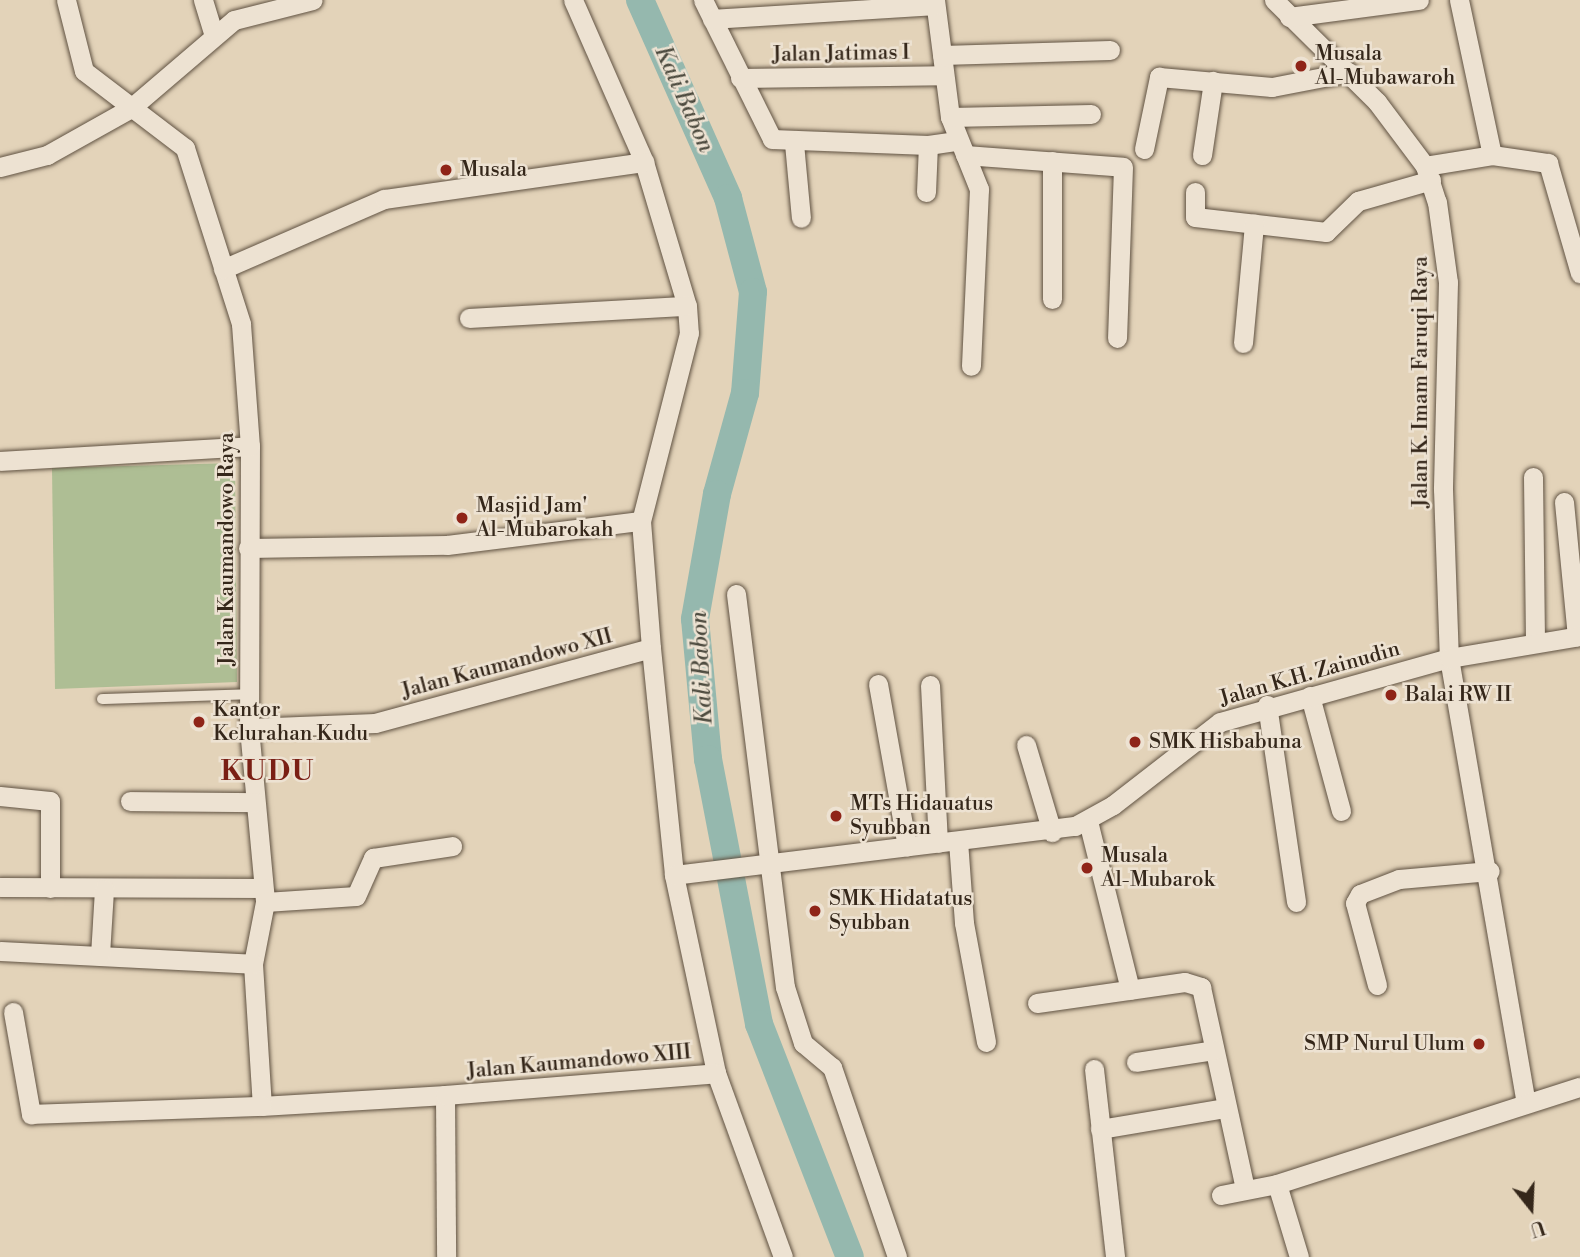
<!DOCTYPE html>
<html>
<head>
<meta charset="utf-8">
<style>
  body { margin:0 }
  #map { position:relative; width:1580px; height:1257px; overflow:hidden; background:#e3d3b9; font-family:"Libre Bodoni",serif }
  div>[style] { position:absolute }
  .green>* { inset:0; background:#aebe94 }
  .river>* { height:28px; margin:-14px; padding:0 14px; transform-origin:14px; border-radius:14px; background:#95b8ae }
  .roads { filter:drop-shadow(0 0 2px #605242) drop-shadow(0 0 2px #605242) }
  .lane>* { height:10px; margin:-5px; padding:0 5px; transform-origin:5px; border-radius:5px; background:#ede2d2 }
  .street>* { height:19px; margin:-9.5px; padding:0 9.5px; transform-origin:9.5px; border-radius:9.5px; background:#ede2d2 }
  .dots>* { width:19px; height:19px; translate:-50% -50%; box-sizing:border-box; border:4px solid #ede2d2; border-radius:50% }
  span { translate:-50% -50%; white-space:nowrap; text-align:center; line-height:1.15; -webkit-text-stroke:5px #ede2d2; paint-order:stroke }
  .street-label { font-size:21px; color:#35271a }
  .poi-label { font-size:21px; color:#35271a }
  .left { translate:0 -50%; text-align:left }
  .right { translate:-100% -50%; text-align:right }
  .water-label { font-size:23px; color:#4d4b3f; font-style:italic }
  .district-label { font-size:28px; color:#7a1f14; font-weight:700; letter-spacing:2px }
  .north { position:absolute; left:1496px; top:1173px; width:70px; height:70px; -webkit-text-stroke:5px #ede2d2; paint-order:stroke; rotate:162deg; font-size:19px; font-weight:700; line-height:28px; text-align:center; color:#35271a }
  .north::after { content:''; display:block; margin:auto; width:24px; height:32px; background:#35271a; clip-path:polygon(50% 0,100% 100%,50% 72%,0 100%) }
</style>
</head>
<body>
<div id="map">
  <div class="green">
    <div style="clip-path:polygon(235px 463px,237px 682px,55px 689px,52px 468px)"></div>
  </div>
  <div class="river">
    <div style="left:640px;top:0;width:217px;rotate:66deg"></div>
    <div style="left:728px;top:198px;width:97px;rotate:75.1deg"></div>
    <div style="left:753px;top:292px;width:101px;rotate:94.5deg"></div>
    <div style="left:745px;top:393px;width:105px;rotate:105.5deg"></div>
    <div style="left:717px;top:494px;width:127px;rotate:100deg"></div>
    <div style="left:695px;top:619px;width:141px;rotate:84.7deg"></div>
    <div style="left:708px;top:759px;width:270px;rotate:79.1deg"></div>
    <div style="left:759px;top:1024px;width:250px;rotate:68.7deg"></div>
  </div>
  <div class="roads">
    <div class="lane">
      <div style="left:102px;top:699px;width:148px;rotate:-1.9deg"></div>
    </div>
    <div class="street">
      <div style="left:66px;top:0;width:73px;rotate:75.8deg"></div>
      <div style="left:84px;top:71px;width:127px;rotate:37.3deg"></div>
      <div style="left:185px;top:148px;width:185px;rotate:72.3deg"></div>
      <div style="left:241px;top:324px;width:122px;rotate:85.8deg"></div>
      <div style="left:250px;top:446px;width:282px;rotate:90.2deg"></div>
      <div style="left:249px;top:728px;width:175px;rotate:84.7deg"></div>
      <div style="left:265px;top:902px;width:63px;rotate:101deg"></div>
      <div style="left:253px;top:964px;width:142px;rotate:86.4deg"></div>
      <div style="left:262px;top:1106px;width:183px;rotate:-3.4deg"></div>
      <div style="left:445px;top:1095px;width:162px;rotate:89.6deg"></div>
      <div style="left:203px;top:0;width:34px;rotate:73deg"></div>
      <div style="left:573px;top:0;width:177px;rotate:66.3deg"></div>
      <div style="left:644px;top:162px;width:150px;rotate:73.4deg"></div>
      <div style="left:687px;top:306px;width:27px;rotate:86deg"></div>
      <div style="left:689px;top:333px;width:194px;rotate:104.3deg"></div>
      <div style="left:641px;top:521px;width:127px;rotate:85.5deg"></div>
      <div style="left:651px;top:648px;width:228px;rotate:84.2deg"></div>
      <div style="left:674px;top:875px;width:202px;rotate:78deg"></div>
      <div style="left:716px;top:1073px;width:196px;rotate:70deg"></div>
      <div style="left:703px;top:0;width:155px;rotate:63.6deg"></div>
      <div style="left:772px;top:139px;width:156px;rotate:2.2deg"></div>
      <div style="left:928px;top:145px;width:29px;rotate:-8deg"></div>
      <div style="left:935px;top:0;width:118px;rotate:82.7deg"></div>
      <div style="left:950px;top:117px;width:78px;rotate:68.1deg"></div>
      <div style="left:979px;top:189px;width:177px;rotate:92.6deg"></div>
      <div style="left:1274px;top:0;width:145px;rotate:44.7deg"></div>
      <div style="left:1377px;top:102px;width:80px;rotate:53.1deg"></div>
      <div style="left:1425px;top:166px;width:38px;rotate:72deg"></div>
      <div style="left:1437px;top:202px;width:81px;rotate:82.2deg"></div>
      <div style="left:1448px;top:282px;width:207px;rotate:91.4deg"></div>
      <div style="left:1443px;top:489px;width:169px;rotate:88deg"></div>
      <div style="left:1449px;top:658px;width:451px;rotate:80.2deg"></div>
      <div style="left:1459px;top:0;width:158px;rotate:78deg"></div>
      <div style="left:1289px;top:17px;width:131px;rotate:-7.5deg"></div>
      <div style="left:712px;top:19px;width:223px;rotate:-3.6deg"></div>
      <div style="left:942px;top:55px;width:168px;rotate:-1.7deg"></div>
      <div style="left:740px;top:78px;width:203px;rotate:-0.8deg"></div>
      <div style="left:950px;top:117px;width:141px;rotate:-1.2deg"></div>
      <div style="left:794px;top:143px;width:75px;rotate:84.7deg"></div>
      <div style="left:1144px;top:149px;width:74px;rotate:-78.2deg"></div>
      <div style="left:1159px;top:77px;width:113px;rotate:5.1deg"></div>
      <div style="left:1272px;top:87px;width:78px;rotate:-11deg"></div>
      <div style="left:965px;top:155px;width:158px;rotate:4.3deg"></div>
      <div style="left:1123px;top:167px;width:171px;rotate:92deg"></div>
      <div style="left:1202px;top:155px;width:75px;rotate:-81.5deg"></div>
      <div style="left:1425px;top:166px;width:68px;rotate:-9.3deg"></div>
      <div style="left:1492px;top:155px;width:57px;rotate:8.1deg"></div>
      <div style="left:1548px;top:163px;width:115px;rotate:73.8deg"></div>
      <div style="left:0;top:167px;width:49px;rotate:-14.3deg"></div>
      <div style="left:47px;top:155px;width:96px;rotate:-29.2deg"></div>
      <div style="left:131px;top:108px;width:135px;rotate:-40.5deg"></div>
      <div style="left:234px;top:20px;width:81px;rotate:-14.2deg"></div>
      <div style="left:926px;top:192px;width:47px;rotate:-87.6deg"></div>
      <div style="left:1195px;top:192px;width:25px;rotate:90deg"></div>
      <div style="left:1195px;top:217px;width:132px;rotate:6.5deg"></div>
      <div style="left:1326px;top:232px;width:45px;rotate:-44.1deg"></div>
      <div style="left:1358px;top:201px;width:76px;rotate:-16deg"></div>
      <div style="left:223px;top:269px;width:176px;rotate:-23.5deg"></div>
      <div style="left:384px;top:199px;width:263px;rotate:-8.1deg"></div>
      <div style="left:1052px;top:299px;width:138px;rotate:-90deg"></div>
      <div style="left:469px;top:318px;width:218px;rotate:-3.2deg"></div>
      <div style="left:1243px;top:343px;width:120px;rotate:-84.7deg"></div>
      <div style="left:0;top:461px;width:250px;rotate:-3.4deg"></div>
      <div style="left:1533px;top:477px;width:165px;rotate:89.3deg"></div>
      <div style="left:1564px;top:502px;width:135px;rotate:84.5deg"></div>
      <div style="left:248px;top:548px;width:199px;rotate:-0.9deg"></div>
      <div style="left:447px;top:545px;width:195px;rotate:-7.1deg"></div>
      <div style="left:736px;top:594px;width:396px;rotate:82.9deg"></div>
      <div style="left:785px;top:987px;width:59px;rotate:72.2deg"></div>
      <div style="left:803px;top:1043px;width:38px;rotate:40deg"></div>
      <div style="left:832px;top:1067px;width:201px;rotate:71.1deg"></div>
      <div style="left:878px;top:684px;width:165px;rotate:79.9deg"></div>
      <div style="left:930px;top:685px;width:158px;rotate:87.1deg"></div>
      <div style="left:1310px;top:696px;width:119px;rotate:74.9deg"></div>
      <div style="left:1267px;top:705px;width:199px;rotate:81.6deg"></div>
      <div style="left:249px;top:728px;width:126px;rotate:-2.3deg"></div>
      <div style="left:375px;top:723px;width:286px;rotate:-15.2deg"></div>
      <div style="left:1026px;top:745px;width:91px;rotate:73.4deg"></div>
      <div style="left:0;top:796px;width:50px;rotate:5.7deg"></div>
      <div style="left:50px;top:801px;width:87px;rotate:90deg"></div>
      <div style="left:130px;top:801px;width:124px;rotate:0.5deg"></div>
      <div style="left:1088px;top:821px;width:174px;rotate:76deg"></div>
      <div style="left:958px;top:841px;width:82px;rotate:85.8deg"></div>
      <div style="left:964px;top:923px;width:121px;rotate:79.5deg"></div>
      <div style="left:674px;top:875px;width:404px;rotate:-7deg"></div>
      <div style="left:1075px;top:826px;width:43px;rotate:-28.9deg"></div>
      <div style="left:1113px;top:805px;width:135px;rotate:-37.8deg"></div>
      <div style="left:1220px;top:722px;width:238px;rotate:-15.6deg"></div>
      <div style="left:1449px;top:658px;width:133px;rotate:-9.5deg"></div>
      <div style="left:0;top:887px;width:263px;rotate:0.2deg"></div>
      <div style="left:265px;top:902px;width:91px;rotate:-3.8deg"></div>
      <div style="left:356px;top:896px;width:42px;rotate:-65.9deg"></div>
      <div style="left:373px;top:858px;width:80px;rotate:-8.6deg"></div>
      <div style="left:0;top:951px;width:253px;rotate:2.9deg"></div>
      <div style="left:100px;top:955px;width:66px;rotate:-86.5deg"></div>
      <div style="left:1377px;top:985px;width:85px;rotate:-105deg"></div>
      <div style="left:1355px;top:903px;width:10px;rotate:-61deg"></div>
      <div style="left:1360px;top:894px;width:42px;rotate:-21deg"></div>
      <div style="left:1399px;top:879px;width:91px;rotate:-5deg"></div>
      <div style="left:1037px;top:1003px;width:149px;rotate:-8.1deg"></div>
      <div style="left:1185px;top:982px;width:17px;rotate:17deg"></div>
      <div style="left:1201px;top:987px;width:207px;rotate:77.7deg"></div>
      <div style="left:13px;top:1012px;width:104px;rotate:80deg"></div>
      <div style="left:31px;top:1114px;width:231px;rotate:-2deg"></div>
      <div style="left:1136px;top:1062px;width:79px;rotate:-8.7deg"></div>
      <div style="left:1094px;top:1069px;width:189px;rotate:83.6deg"></div>
      <div style="left:445px;top:1095px;width:272px;rotate:-4.6deg"></div>
      <div style="left:1100px;top:1129px;width:127px;rotate:-9.5deg"></div>
      <div style="left:1221px;top:1195px;width:57px;rotate:-11.1deg"></div>
      <div style="left:1299px;top:1257px;width:76px;rotate:-106.8deg"></div>
      <div style="left:1277px;top:1184px;width:318px;rotate:-17.8deg"></div>
    </div>
  </div>
  <div class="dots">
    <div style="left:1301px;top:66px;background:#8f2418"></div>
    <div style="left:446px;top:170px;background:#8f2418"></div>
    <div style="left:462px;top:518px;background:#8f2418"></div>
    <div style="left:1391px;top:695px;background:#8f2418"></div>
    <div style="left:199px;top:722px;background:#8f2418"></div>
    <div style="left:1135px;top:742px;background:#8f2418"></div>
    <div style="left:836px;top:816px;background:#8f2418"></div>
    <div style="left:1087px;top:868px;background:#8f2418"></div>
    <div style="left:815px;top:911px;background:#8f2418"></div>
    <div style="left:1479px;top:1044px;background:#8f2418"></div>
  </div>
  <div class="street-label">
    <span style="left:841px;top:54px;rotate:-1deg">Jalan Jatimas I</span>
    <span style="left:1421px;top:382px;rotate:-90deg">Jalan K. Imam Faruqi Raya</span>
    <span style="left:227px;top:549px;rotate:-90deg">Jalan Kaumandowo Raya</span>
    <span style="left:507px;top:664px;rotate:-15deg">Jalan Kaumandowo XII</span>
    <span style="left:1310px;top:674px;rotate:-16deg">Jalan K.H. Zainudin</span>
    <span style="left:579px;top:1062px;rotate:-5deg">Jalan Kaumandowo XIII</span>
  </div>
  <div class="poi-label">
    <span class="left" style="left:1315px;top:66px">Musala<br>Al-Mubawaroh</span>
    <span class="left" style="left:460px;top:170px">Musala</span>
    <span class="left" style="left:476px;top:518px">Masjid Jam'<br>Al-Mubarokah</span>
    <span class="left" style="left:1405px;top:695px">Balai RW II</span>
    <span class="left" style="left:213px;top:722px">Kantor<br>Kelurahan Kudu</span>
    <span class="left" style="left:1149px;top:742px">SMK Hisbabuna</span>
    <span class="left" style="left:850px;top:816px">MTs Hidauatus<br>Syubban</span>
    <span class="left" style="left:1101px;top:868px">Musala<br>Al-Mubarok</span>
    <span class="left" style="left:829px;top:911px">SMK Hidatatus<br>Syubban</span>
    <span class="right" style="left:1465px;top:1044px">SMP Nurul Ulum</span>
  </div>
  <div class="water-label">
    <span style="left:684px;top:99px;rotate:66deg">Kali Babon</span>
    <span style="left:702px;top:668px;rotate:-93deg">Kali Babon</span>
  </div>
  <div class="district-label">
    <span style="left:268px;top:772px">KUDU</span>
  </div>
  <div class="north">U</div>
</div>
</body>
</html>
